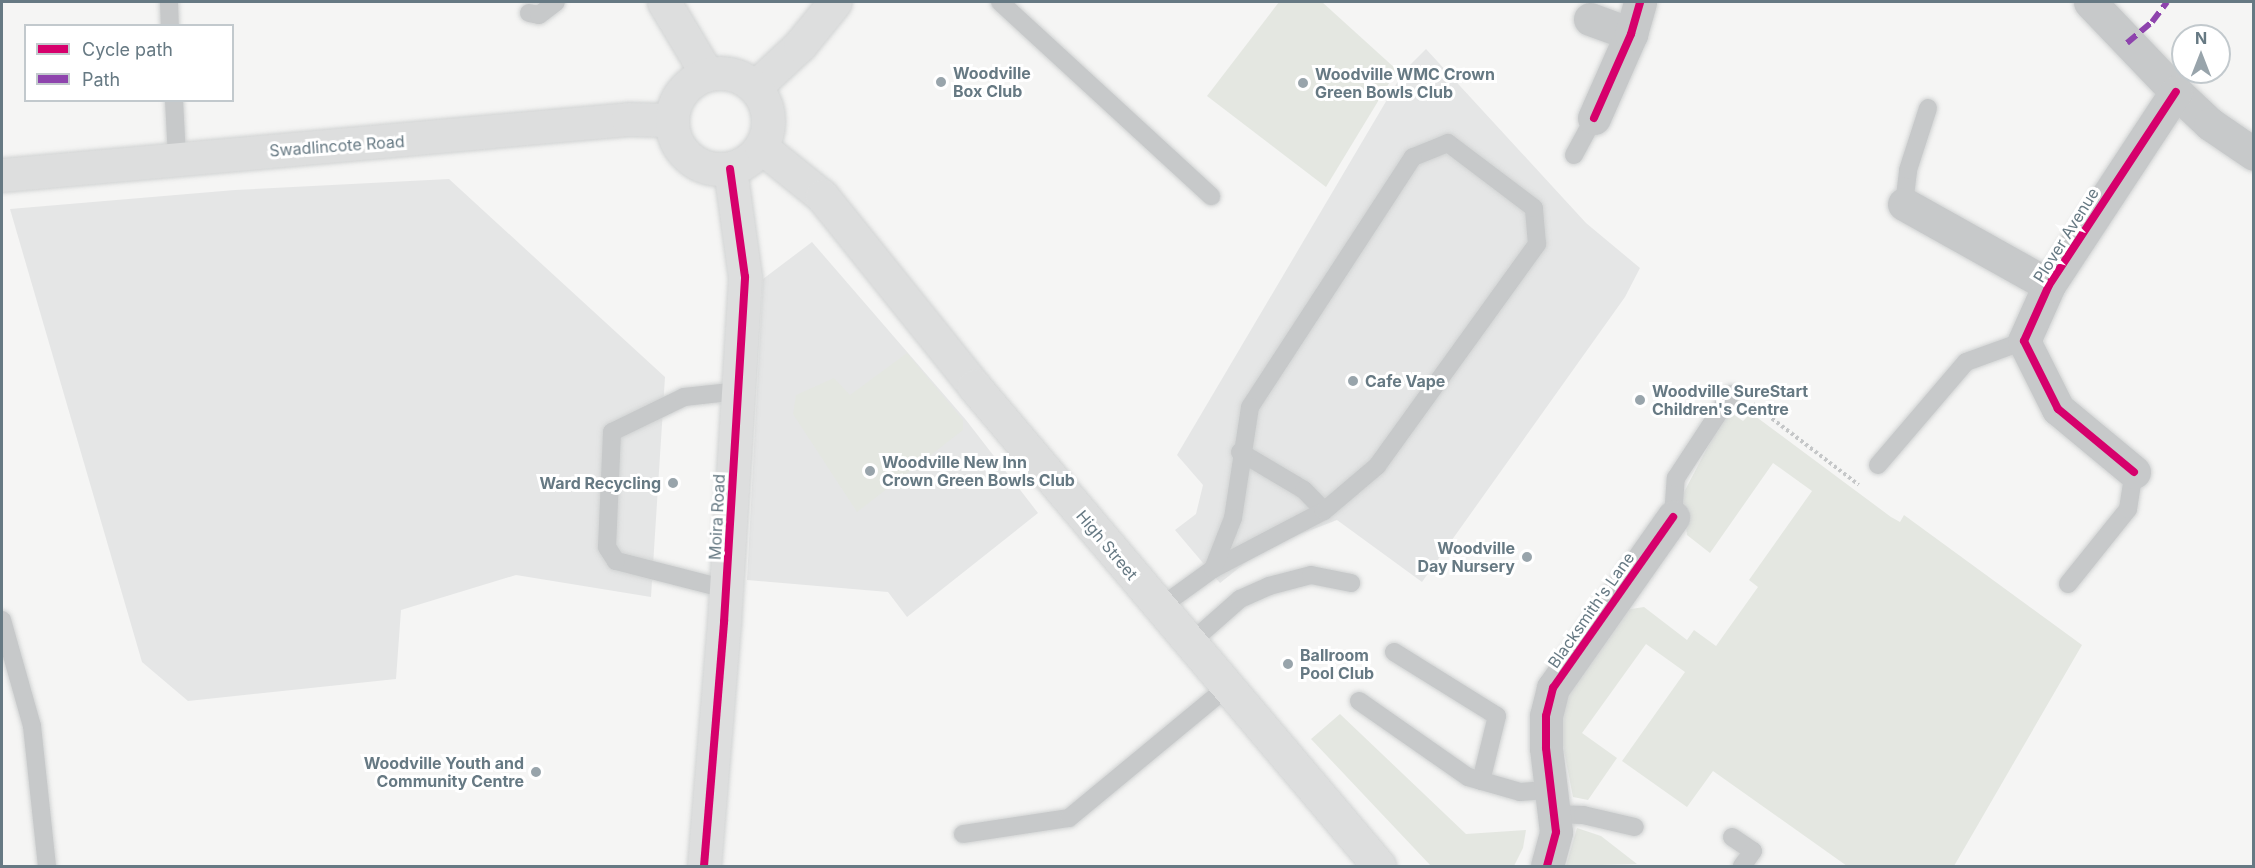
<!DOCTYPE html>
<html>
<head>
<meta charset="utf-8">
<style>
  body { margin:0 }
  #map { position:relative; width:2255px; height:868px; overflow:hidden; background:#f5f5f4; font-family:Inter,sans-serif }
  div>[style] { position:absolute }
  .built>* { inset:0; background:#e5e6e6 }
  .green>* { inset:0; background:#e4e7e1 }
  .path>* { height:4px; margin-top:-2px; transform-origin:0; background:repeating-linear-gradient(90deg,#c5c7c8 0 3px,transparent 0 6px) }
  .roads { filter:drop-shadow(0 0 2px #d1d3d3) drop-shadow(0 0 2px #d1d3d3) }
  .lane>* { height:18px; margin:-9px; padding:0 9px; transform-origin:9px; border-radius:9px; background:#c7c9ca }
  .street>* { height:33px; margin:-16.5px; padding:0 16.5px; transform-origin:16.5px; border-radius:16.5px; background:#c7c9ca }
  .secondary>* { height:33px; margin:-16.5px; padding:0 16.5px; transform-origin:16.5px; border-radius:16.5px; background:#dddede }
  .primary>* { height:33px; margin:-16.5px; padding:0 16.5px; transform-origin:16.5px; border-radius:16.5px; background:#dddede }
  .highway>* { height:33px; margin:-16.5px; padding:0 16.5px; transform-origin:16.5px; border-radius:16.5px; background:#dddede }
  .highway>.ring { margin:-16.5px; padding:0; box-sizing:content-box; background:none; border:33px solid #dddede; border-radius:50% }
  .quiet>* { height:6px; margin-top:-3px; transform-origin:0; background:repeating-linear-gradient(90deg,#8e44ad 0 12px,transparent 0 18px) }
  .cycleway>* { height:8px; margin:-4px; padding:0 4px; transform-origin:4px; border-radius:4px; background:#d6006c }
  .dots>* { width:16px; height:16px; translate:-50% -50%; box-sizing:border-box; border:3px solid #fff; border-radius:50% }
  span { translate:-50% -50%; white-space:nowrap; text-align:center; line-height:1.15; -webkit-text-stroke:6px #fff; paint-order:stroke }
  .poi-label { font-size:16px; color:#667983; font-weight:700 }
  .left { translate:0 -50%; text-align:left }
  .right { translate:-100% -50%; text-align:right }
  .street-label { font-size:16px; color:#667983 }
  .frame { position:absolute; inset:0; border:3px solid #667983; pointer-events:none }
  .legend { position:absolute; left:24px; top:24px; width:210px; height:78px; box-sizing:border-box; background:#fff; border:2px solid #c2c9cd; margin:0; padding:8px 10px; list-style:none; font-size:18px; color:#667983 }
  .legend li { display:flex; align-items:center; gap:12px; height:30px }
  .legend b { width:30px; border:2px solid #c2c9cd }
  .north { position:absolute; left:2171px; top:24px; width:60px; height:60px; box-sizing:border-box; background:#fff; border:2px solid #c2c9cd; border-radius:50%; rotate:0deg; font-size:16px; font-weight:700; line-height:24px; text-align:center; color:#667983 }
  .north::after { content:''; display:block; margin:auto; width:21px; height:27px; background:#98a4ab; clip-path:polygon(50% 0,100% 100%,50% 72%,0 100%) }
</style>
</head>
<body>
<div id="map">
  <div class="built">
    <div style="clip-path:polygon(1426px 49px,1586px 223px,1640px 268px,1625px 297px,1422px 582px,1337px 520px,1264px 548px,1220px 583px,1175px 530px,1196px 514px,1203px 485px,1177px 455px,1404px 71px)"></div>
    <div style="clip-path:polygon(449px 179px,665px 377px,651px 597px,516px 575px,401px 610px,396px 679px,188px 701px,142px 662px,10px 209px,235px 190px)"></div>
    <div style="clip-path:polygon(812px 242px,966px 420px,1038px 513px,907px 617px,888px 592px,747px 580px,763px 279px)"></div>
  </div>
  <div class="green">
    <div style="clip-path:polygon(1279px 2px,1322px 2px,1397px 70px,1326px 187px,1207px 96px)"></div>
    <div style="clip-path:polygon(907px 353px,963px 420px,963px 430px,857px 512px,793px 414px,796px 395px,834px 378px,850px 395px)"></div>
    <div style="clip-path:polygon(1727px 410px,1743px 421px,1751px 413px,1891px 517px,1900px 522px,1904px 515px,2082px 645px,1954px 866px,1847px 866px,1713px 771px,1687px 807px,1622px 761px,1685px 672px,1646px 644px,1582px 733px,1617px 758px,1588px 800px,1573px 797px,1560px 730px,1561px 705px,1625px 610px,1644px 607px,1687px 640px,1694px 630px,1716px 646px,1758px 587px,1749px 580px,1812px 491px,1773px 463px,1710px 553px,1687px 535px,1682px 496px)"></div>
    <div style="clip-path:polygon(1340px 714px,1466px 834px,1526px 830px,1523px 848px,1514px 866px,1431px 866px,1311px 739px)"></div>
    <div style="clip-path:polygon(1577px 828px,1601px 836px,1637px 864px,1566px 866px)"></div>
  </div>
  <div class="path">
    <div style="left:1753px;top:404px;width:133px;rotate:37.4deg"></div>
  </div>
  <div class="roads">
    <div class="lane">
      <div style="left:169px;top:2px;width:24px;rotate:88deg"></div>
      <div style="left:1000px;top:2px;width:287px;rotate:42.6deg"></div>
      <div style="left:529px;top:13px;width:10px;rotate:11deg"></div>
      <div style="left:539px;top:15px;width:21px;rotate:-37deg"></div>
      <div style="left:174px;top:100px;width:58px;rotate:87deg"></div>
      <div style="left:1574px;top:155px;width:42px;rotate:-61.6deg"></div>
      <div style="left:1904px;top:204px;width:34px;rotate:-83deg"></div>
      <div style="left:1908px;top:170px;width:65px;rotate:-72.1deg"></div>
      <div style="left:1240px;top:452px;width:74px;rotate:30.7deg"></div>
      <div style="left:1304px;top:490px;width:29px;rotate:46deg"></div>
      <div style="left:1878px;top:465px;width:135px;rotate:-49.5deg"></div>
      <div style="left:1966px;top:362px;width:62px;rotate:-19.9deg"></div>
      <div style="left:1673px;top:517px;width:39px;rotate:-86deg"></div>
      <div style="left:1676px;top:478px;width:100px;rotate:-56.8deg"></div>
      <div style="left:2068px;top:584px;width:96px;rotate:-51.3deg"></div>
      <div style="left:2128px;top:509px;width:37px;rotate:-81deg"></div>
      <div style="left:726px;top:589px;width:114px;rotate:-165.7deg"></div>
      <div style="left:616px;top:561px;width:17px;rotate:-123deg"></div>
      <div style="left:607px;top:547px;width:115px;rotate:-87.5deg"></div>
      <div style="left:612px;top:432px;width:80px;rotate:-25.9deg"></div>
      <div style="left:684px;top:397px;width:54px;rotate:-6.3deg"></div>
      <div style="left:1159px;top:608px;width:67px;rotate:-35.8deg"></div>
      <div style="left:1213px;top:569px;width:125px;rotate:-27.6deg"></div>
      <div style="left:1324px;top:511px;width:70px;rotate:-40.3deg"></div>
      <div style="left:1377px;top:466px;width:274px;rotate:-54.2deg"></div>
      <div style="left:1537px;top:244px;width:36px;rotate:-95deg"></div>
      <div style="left:1534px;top:208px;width:108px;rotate:-142.9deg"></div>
      <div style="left:1448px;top:143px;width:38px;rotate:158deg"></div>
      <div style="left:1413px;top:157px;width:298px;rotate:123.1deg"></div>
      <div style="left:1250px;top:407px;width:112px;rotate:98.7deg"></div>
      <div style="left:1233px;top:518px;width:55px;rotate:111.4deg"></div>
      <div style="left:2px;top:620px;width:110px;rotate:74.2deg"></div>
      <div style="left:32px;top:726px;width:141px;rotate:83.9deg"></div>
      <div style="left:1189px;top:644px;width:68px;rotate:-41.4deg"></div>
      <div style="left:1240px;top:599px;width:32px;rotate:-24deg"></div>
      <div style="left:1269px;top:586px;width:43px;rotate:-14.7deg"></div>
      <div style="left:1311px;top:575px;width:41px;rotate:11.3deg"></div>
      <div style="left:1394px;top:652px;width:121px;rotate:31.9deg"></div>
      <div style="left:1497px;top:716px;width:67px;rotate:103.8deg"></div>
      <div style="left:1359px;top:701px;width:133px;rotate:34.9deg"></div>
      <div style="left:1468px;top:777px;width:54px;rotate:16.1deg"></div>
      <div style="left:1520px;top:792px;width:31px;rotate:-4deg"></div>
      <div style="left:1554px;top:814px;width:29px;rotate:2deg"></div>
      <div style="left:1583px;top:815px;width:53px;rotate:13deg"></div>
      <div style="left:963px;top:834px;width:107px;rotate:-8.6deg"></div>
      <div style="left:1069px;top:818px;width:204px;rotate:-39.6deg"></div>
      <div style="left:1732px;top:837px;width:25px;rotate:34deg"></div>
      <div style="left:1753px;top:851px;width:19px;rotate:126deg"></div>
    </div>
    <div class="street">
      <div style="left:2090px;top:2px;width:124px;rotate:46.3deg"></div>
      <div style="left:2176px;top:92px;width:47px;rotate:43.3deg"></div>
      <div style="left:2210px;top:124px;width:53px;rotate:34.3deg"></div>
      <div style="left:1590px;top:19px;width:44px;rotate:20.1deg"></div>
      <div style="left:1594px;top:118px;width:92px;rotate:-66.2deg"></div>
      <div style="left:1631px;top:34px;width:33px;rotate:-74deg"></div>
      <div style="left:1904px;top:204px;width:166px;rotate:29.2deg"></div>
      <div style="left:2134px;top:472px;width:99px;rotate:-140.3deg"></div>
      <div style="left:2058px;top:409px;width:76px;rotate:-116.6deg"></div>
      <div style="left:2024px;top:341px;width:61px;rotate:-65.9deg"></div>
      <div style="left:2049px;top:285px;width:231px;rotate:-56.7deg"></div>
      <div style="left:1547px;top:866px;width:35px;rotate:-75deg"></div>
      <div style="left:1556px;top:832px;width:85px;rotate:-96.8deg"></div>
      <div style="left:1546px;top:748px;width:32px;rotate:-90deg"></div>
      <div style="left:1546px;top:716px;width:29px;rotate:-76deg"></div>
      <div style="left:1553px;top:688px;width:209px;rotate:-54.9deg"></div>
    </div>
    <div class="secondary">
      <div style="left:704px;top:866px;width:245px;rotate:-85.3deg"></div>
      <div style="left:724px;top:622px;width:346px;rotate:-86.5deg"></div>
      <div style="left:745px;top:277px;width:109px;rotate:-97.9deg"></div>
    </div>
    <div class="primary">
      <div style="left:755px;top:87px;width:62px;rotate:-43deg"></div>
      <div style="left:800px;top:45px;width:55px;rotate:-50.9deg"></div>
      <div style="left:2px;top:175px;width:628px;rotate:-5.11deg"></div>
      <div style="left:628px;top:119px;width:44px;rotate:1.3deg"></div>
    </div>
    <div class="highway">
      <div style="left:664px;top:2px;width:84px;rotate:59.2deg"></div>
      <div class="ring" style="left:672px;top:73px;width:63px;height:63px"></div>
      <div style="left:761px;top:147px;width:78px;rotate:38.8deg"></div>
      <div style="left:822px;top:196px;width:243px;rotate:51.3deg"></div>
      <div style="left:974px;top:386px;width:628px;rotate:49.84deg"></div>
    </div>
  </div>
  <div class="quiet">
    <div style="left:2127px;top:43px;width:33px;rotate:-40deg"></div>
    <div style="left:2152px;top:22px;width:25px;rotate:-53deg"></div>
  </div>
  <div class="cycleway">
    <div style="left:1594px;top:118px;width:92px;rotate:-66.2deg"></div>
    <div style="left:1631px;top:34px;width:33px;rotate:-74deg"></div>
    <div style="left:2134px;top:472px;width:99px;rotate:-140.3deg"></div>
    <div style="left:2058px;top:409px;width:76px;rotate:-116.6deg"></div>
    <div style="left:2024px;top:341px;width:61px;rotate:-65.9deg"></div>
    <div style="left:2049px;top:285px;width:231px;rotate:-56.7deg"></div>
    <div style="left:704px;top:866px;width:245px;rotate:-85.3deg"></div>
    <div style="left:724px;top:622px;width:346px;rotate:-86.5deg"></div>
    <div style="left:745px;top:277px;width:109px;rotate:-97.9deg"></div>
    <div style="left:1547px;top:866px;width:35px;rotate:-75deg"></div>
    <div style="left:1556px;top:832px;width:85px;rotate:-96.8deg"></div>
    <div style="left:1546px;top:748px;width:32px;rotate:-90deg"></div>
    <div style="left:1546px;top:716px;width:29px;rotate:-76deg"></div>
    <div style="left:1553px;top:688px;width:209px;rotate:-54.9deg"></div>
  </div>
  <div class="dots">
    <div style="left:941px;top:82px;background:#98a4ab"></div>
    <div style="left:1303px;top:83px;background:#98a4ab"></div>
    <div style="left:1353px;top:381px;background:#98a4ab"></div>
    <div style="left:1640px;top:400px;background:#98a4ab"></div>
    <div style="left:870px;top:471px;background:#98a4ab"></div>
    <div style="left:673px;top:483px;background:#98a4ab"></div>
    <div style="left:1527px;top:557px;background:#98a4ab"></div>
    <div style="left:1288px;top:664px;background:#98a4ab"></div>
    <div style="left:536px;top:772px;background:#98a4ab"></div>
  </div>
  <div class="poi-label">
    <span class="left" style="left:953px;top:82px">Woodville<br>Box Club</span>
    <span class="left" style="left:1315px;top:83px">Woodville WMC Crown<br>Green Bowls Club</span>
    <span class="left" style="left:1365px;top:381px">Cafe Vape</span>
    <span class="left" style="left:1652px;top:400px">Woodville SureStart<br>Children's Centre</span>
    <span class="left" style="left:882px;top:471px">Woodville New Inn<br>Crown Green Bowls Club</span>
    <span class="right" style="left:661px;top:483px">Ward Recycling</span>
    <span class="right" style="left:1515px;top:557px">Woodville<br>Day Nursery</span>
    <span class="left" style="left:1300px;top:664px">Ballroom<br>Pool Club</span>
    <span class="right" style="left:524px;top:772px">Woodville Youth and<br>Community Centre</span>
  </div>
  <div class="street-label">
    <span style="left:337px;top:146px;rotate:-4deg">Swadlincote Road</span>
    <span style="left:2066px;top:235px;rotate:-58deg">Plover Avenue</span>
    <span style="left:717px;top:517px;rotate:-87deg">Moira Road</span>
    <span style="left:1107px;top:545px;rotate:50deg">High Street</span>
    <span style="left:1591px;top:610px;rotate:-55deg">Blacksmith's Lane</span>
  </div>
  <div class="frame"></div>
  <ul class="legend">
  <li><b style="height:8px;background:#d6006c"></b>Cycle path</li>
  <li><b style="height:8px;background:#8e44ad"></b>Path</li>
  </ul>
  <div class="north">N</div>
</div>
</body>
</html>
